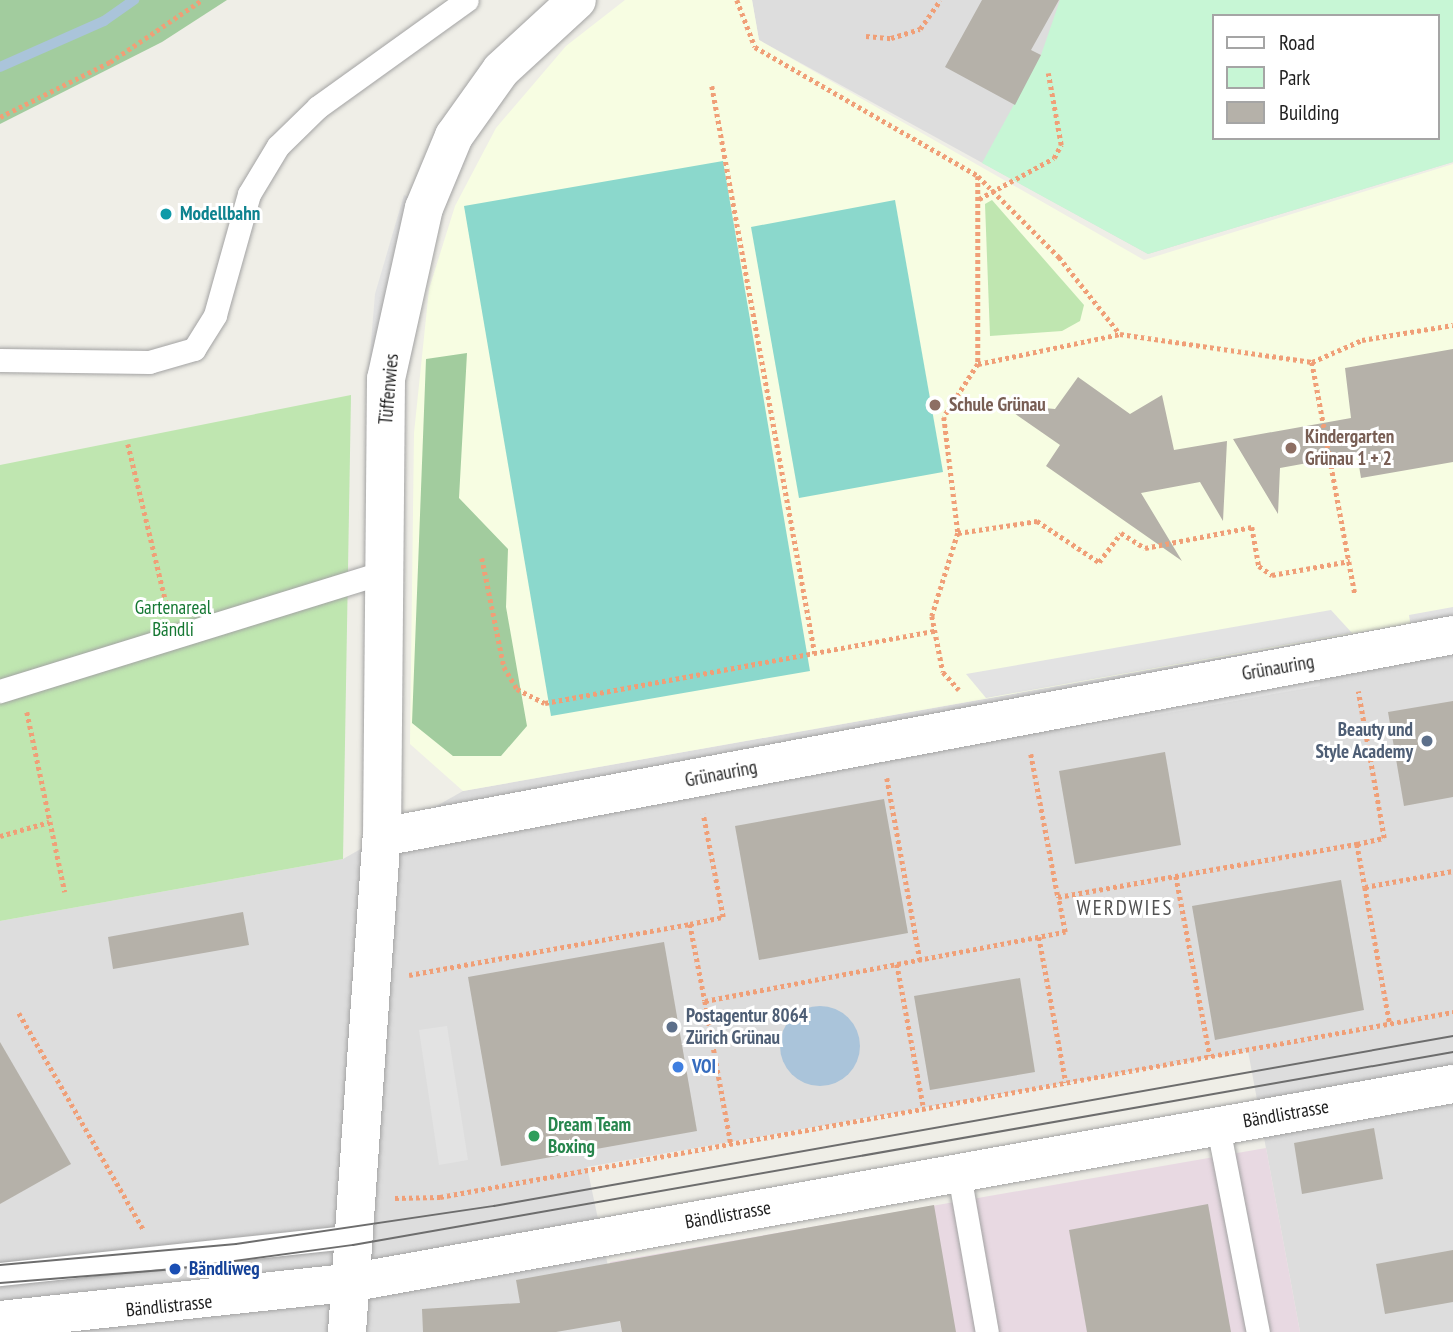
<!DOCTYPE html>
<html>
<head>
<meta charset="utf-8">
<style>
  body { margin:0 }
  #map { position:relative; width:1453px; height:1332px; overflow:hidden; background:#efeee7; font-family:"PT Sans Narrow",sans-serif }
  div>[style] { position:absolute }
  .residential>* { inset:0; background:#ddd }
  .industrial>* { inset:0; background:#e8d9e2 }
  .education>* { inset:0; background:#f7fde2 }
  .grass>* { inset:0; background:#bfe6b0 }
  .forest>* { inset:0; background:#a2cc9e }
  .park>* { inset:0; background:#c7f6d5 }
  .pitch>* { inset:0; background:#8bd8cc }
  .parking>* { inset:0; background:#e3e3e3 }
  .water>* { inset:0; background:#aac4da }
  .round { border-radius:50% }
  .stream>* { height:10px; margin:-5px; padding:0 5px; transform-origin:5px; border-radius:5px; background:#aac4da }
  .building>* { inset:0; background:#b5b1a9 }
  .path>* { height:4.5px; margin-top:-2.25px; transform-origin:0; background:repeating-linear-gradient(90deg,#f09f77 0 3.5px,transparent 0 7px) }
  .roads { filter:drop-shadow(0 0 2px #a3a3a3) drop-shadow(0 0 2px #a3a3a3) }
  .service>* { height:23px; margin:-11.5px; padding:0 11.5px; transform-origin:11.5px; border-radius:11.5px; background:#fff }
  .minor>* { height:38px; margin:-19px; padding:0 19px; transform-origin:19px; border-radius:19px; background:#fff }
  .tertiary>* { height:38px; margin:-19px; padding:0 19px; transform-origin:19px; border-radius:19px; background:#fff }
  .tram>* { height:2px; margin:-1px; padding:0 1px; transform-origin:1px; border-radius:1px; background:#6d6d6d }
  .dots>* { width:19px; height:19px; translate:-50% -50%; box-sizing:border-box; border:4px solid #fff; border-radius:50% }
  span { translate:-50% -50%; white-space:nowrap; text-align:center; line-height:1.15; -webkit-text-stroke:6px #fff; paint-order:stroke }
  .culture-label { font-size:19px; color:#0d838f; font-weight:700 }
  .left { translate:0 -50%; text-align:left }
  .street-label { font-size:19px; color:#1f1f1f }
  .education-label { font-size:19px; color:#785e54; font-weight:700 }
  .park-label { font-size:19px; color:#147732 }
  .service-label { font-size:19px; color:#4e5e75; font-weight:700 }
  .right { translate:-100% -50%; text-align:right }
  .shop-label { font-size:19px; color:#366cbe; font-weight:700 }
  .leisure-label { font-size:19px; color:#27864d; font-weight:700 }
  .transit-label { font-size:19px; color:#164399; font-weight:700 }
  .neighbourhood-label { font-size:21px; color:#525252; letter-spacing:2px }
  .legend { position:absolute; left:1212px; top:14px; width:228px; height:126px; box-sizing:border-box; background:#fff; border:2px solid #a5a5a5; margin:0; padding:9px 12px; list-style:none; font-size:21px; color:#1f1f1f }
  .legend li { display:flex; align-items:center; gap:14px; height:35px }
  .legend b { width:35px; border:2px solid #a5a5a5 }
</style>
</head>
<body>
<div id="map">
  <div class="residential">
    <div style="clip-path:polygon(evenodd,752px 0,1453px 0,1453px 162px,1148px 254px,759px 40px,752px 0,1213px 16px,1437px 16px,1437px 138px,1213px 138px,1213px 16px)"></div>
    <div style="clip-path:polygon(1453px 616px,1453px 1332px,1300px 1332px,1248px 1051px,587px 1167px,622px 1332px,0 1332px,0 921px,343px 859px,463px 791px)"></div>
  </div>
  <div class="industrial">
    <div style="clip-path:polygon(1266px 1148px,1300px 1332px,622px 1332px,610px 1262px)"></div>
  </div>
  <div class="education">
    <div style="clip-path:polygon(625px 0,752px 0,759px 40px,1144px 260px,1453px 164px,1453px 616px,463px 791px,410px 744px,414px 433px,429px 289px,455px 206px,496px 128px,566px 46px)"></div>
  </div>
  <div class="grass">
    <div style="clip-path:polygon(992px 200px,1084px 305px,1080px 321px,1062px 331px,990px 336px,985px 204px)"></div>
    <div style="clip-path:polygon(351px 395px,343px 859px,0 921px,0 465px)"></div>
  </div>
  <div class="forest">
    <div style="clip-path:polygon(0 0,227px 0,162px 42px,0 124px)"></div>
    <div style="clip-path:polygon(467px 353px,459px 498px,508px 549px,506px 607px,527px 726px,501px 756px,453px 756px,412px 723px,426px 359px)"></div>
  </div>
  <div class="park">
    <div style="clip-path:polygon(evenodd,1060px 0,1453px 0,1453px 162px,1148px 254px,982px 163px,1041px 55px,1060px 0,1213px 16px,1437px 16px,1437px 138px,1213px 138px,1213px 16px)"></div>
  </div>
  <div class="pitch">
    <div style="clip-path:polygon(723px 161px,810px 671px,551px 716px,464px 206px)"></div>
    <div style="clip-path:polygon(895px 200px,943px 472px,799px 498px,751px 227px)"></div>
  </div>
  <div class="parking">
    <div style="clip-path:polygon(404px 195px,413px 199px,368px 378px,375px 294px)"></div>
    <div style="clip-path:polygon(1453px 607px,1453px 620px,1411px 627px,1409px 615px)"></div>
    <div style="clip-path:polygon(1331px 610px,1352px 633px,986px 698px,966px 674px)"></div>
    <div style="clip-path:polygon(1319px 675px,1320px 686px,1060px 732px,1058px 722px)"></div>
    <div style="clip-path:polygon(447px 1026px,468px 1160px,439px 1165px,419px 1030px)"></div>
  </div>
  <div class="water">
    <div class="round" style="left:780px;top:1006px;width:80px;height:80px"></div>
  </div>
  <div class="stream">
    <div style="left:0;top:67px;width:114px;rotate:-23.9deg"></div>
    <div style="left:104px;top:21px;width:37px;rotate:-35deg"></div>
  </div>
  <div class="building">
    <div style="clip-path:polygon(982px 0,1059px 0,1031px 50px,1041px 55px,1015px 105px,945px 67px)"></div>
    <div style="clip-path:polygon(1453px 349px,1453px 462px,1361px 478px,1357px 454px,1280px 468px,1278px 514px,1233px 439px,1351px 418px,1345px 368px)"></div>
    <div style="clip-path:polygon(1078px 377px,1130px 414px,1162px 395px,1174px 450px,1227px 441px,1223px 521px,1200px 482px,1141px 493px,1182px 561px,1046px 466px,1060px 445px,1001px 404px,1055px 409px)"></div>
    <div style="clip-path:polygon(1453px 701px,1453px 797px,1404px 806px,1388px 712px)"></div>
    <div style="clip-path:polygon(1165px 752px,1181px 845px,1075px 864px,1059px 771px)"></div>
    <div style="clip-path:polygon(884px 799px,908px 933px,759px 960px,735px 826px)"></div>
    <div style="clip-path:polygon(1341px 880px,1364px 1010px,1215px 1040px,1192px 906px)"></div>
    <div style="clip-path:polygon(243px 912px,249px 945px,113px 969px,108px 937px)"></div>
    <div style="clip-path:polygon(664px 942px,697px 1131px,501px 1166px,468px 977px)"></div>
    <div style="clip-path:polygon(1020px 978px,1035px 1072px,930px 1090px,914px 996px)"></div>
    <div style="clip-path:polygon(0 1042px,71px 1164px,0 1204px)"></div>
    <div style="clip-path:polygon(1374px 1128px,1383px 1179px,1302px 1194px,1294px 1143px)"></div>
    <div style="clip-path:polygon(1208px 1204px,1231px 1332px,1087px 1332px,1069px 1230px)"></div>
    <div style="clip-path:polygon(934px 1205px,956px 1332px,622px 1332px,620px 1321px,556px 1332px,423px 1332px,422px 1309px,520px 1303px,516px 1280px)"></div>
    <div style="clip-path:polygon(1453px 1250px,1453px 1302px,1385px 1314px,1376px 1264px)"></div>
  </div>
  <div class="path">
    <div style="left:737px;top:0;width:50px;rotate:69deg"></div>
    <div style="left:755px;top:47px;width:258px;rotate:30deg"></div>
    <div style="left:978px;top:176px;width:188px;rotate:90deg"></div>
    <div style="left:978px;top:364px;width:63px;rotate:122.7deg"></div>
    <div style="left:944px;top:417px;width:117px;rotate:83.1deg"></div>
    <div style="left:958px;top:533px;width:87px;rotate:107.4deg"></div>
    <div style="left:932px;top:616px;width:57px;rotate:78.9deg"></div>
    <div style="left:943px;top:672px;width:24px;rotate:48deg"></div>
    <div style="left:866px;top:36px;width:25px;rotate:5deg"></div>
    <div style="left:891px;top:38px;width:30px;rotate:-17deg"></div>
    <div style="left:920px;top:29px;width:35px;rotate:-55deg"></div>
    <div style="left:712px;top:86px;width:577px;rotate:79.72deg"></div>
    <div style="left:0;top:117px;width:123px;rotate:-26.6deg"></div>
    <div style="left:110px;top:62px;width:111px;rotate:-34deg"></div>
    <div style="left:978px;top:176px;width:115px;rotate:45deg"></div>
    <div style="left:1059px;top:257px;width:98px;rotate:51.6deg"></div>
    <div style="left:979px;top:199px;width:85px;rotate:-28.7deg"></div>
    <div style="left:1054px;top:158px;width:15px;rotate:-62deg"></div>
    <div style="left:1061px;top:145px;width:73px;rotate:-100.2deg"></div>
    <div style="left:1312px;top:362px;width:236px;rotate:79.5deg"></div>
    <div style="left:978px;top:364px;width:145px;rotate:-11.9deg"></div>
    <div style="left:1120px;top:334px;width:194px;rotate:8.3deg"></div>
    <div style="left:1312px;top:362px;width:55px;rotate:-23.7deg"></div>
    <div style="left:1362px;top:340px;width:92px;rotate:-9.4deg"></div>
    <div style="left:128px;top:444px;width:171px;rotate:76.5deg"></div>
    <div style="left:958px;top:533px;width:80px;rotate:-8.6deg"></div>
    <div style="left:1037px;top:521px;width:74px;rotate:33.5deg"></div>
    <div style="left:1099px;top:562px;width:36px;rotate:-53deg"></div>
    <div style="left:1121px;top:533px;width:28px;rotate:32deg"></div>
    <div style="left:1145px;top:548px;width:109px;rotate:-11.1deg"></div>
    <div style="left:1252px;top:527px;width:40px;rotate:80deg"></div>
    <div style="left:1259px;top:566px;width:16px;rotate:35deg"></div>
    <div style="left:1272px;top:575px;width:79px;rotate:-10.2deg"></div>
    <div style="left:482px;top:558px;width:111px;rotate:78.6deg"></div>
    <div style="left:504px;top:667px;width:26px;rotate:59deg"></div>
    <div style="left:517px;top:689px;width:31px;rotate:27deg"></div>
    <div style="left:545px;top:703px;width:397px;rotate:-10.5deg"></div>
    <div style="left:27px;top:712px;width:184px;rotate:78.1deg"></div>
    <div style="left:1031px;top:754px;width:146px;rotate:79.3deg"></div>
    <div style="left:887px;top:778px;width:185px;rotate:79.7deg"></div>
    <div style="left:0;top:836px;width:51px;rotate:-15.9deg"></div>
    <div style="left:1357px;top:844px;width:28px;rotate:-13deg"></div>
    <div style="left:1384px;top:838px;width:149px;rotate:-100deg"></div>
    <div style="left:1176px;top:876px;width:183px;rotate:79.3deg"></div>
    <div style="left:1365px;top:887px;width:139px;rotate:79.7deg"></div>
    <div style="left:690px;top:924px;width:34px;rotate:-12deg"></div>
    <div style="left:723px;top:917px;width:105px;rotate:-101deg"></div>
    <div style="left:1039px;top:937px;width:148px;rotate:79.5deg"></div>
    <div style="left:897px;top:964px;width:147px;rotate:79.5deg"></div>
    <div style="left:409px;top:975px;width:286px;rotate:-10.3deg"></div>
    <div style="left:690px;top:924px;width:78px;rotate:79deg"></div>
    <div style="left:705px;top:1001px;width:367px;rotate:-10.9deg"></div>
    <div style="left:1065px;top:932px;width:36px;rotate:-101deg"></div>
    <div style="left:1058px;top:897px;width:304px;rotate:-10.1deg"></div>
    <div style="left:1357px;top:844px;width:44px;rotate:79.5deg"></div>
    <div style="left:1365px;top:887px;width:89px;rotate:-10.3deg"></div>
    <div style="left:705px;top:1001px;width:145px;rotate:79.7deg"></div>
    <div style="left:19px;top:1013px;width:249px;rotate:60.1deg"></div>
    <div style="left:395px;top:1198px;width:45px;rotate:-1.3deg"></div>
    <div style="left:440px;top:1197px;width:1030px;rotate:-10.35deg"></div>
  </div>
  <div class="roads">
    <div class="service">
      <div style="left:0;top:360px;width:149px;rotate:0.8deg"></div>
      <div style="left:149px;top:362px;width:47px;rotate:-16.1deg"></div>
      <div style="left:194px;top:349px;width:40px;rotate:-58deg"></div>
      <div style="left:215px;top:315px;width:126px;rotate:-74.3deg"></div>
      <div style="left:249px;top:194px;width:56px;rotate:-58.9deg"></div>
      <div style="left:278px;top:146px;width:56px;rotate:-44.3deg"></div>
      <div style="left:318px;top:107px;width:183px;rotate:-35.7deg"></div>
      <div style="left:0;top:691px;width:400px;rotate:-17.2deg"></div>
      <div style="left:1218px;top:1127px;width:209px;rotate:79deg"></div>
      <div style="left:959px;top:1174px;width:160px;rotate:80deg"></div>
      <div style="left:0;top:1274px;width:356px;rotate:-6.1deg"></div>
    </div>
    <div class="minor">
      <div style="left:382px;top:837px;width:1090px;rotate:-10.68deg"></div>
      <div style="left:347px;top:1332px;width:496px;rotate:-86deg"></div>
      <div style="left:382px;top:837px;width:458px;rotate:-89.5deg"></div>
      <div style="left:386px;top:379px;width:175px;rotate:-77.5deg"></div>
      <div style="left:424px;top:208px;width:78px;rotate:-67.4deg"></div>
      <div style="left:454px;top:136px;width:81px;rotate:-54.5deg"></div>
      <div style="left:501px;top:70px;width:103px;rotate:-42.6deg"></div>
    </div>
    <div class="tertiary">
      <div style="left:0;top:1320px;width:351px;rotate:-6.1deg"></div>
      <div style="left:349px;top:1283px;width:1122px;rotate:-10.22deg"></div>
    </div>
  </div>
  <div class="tram">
    <div style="left:0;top:1265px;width:237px;rotate:-5.1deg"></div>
    <div style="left:236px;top:1244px;width:261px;rotate:-8.4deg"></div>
    <div style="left:494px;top:1206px;width:974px;rotate:-10.05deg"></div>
    <div style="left:0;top:1283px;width:176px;rotate:-4.6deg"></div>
    <div style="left:175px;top:1269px;width:180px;rotate:-7.7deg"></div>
    <div style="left:353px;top:1245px;width:1117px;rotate:-9.95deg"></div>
  </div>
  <div class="dots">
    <div style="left:166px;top:214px;background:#0f9aa8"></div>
    <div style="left:935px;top:405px;background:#8d6e63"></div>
    <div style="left:1291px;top:448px;background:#8d6e63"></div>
    <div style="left:1427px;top:741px;background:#5c6f8a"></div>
    <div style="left:672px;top:1027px;background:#5c6f8a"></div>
    <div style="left:678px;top:1067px;background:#3f7fe0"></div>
    <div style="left:534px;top:1136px;background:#2e9e5b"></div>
    <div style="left:175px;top:1269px;background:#1a4fb4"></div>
  </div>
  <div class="culture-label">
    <span class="left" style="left:180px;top:214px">Modellbahn</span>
  </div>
  <div class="street-label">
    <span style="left:389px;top:389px;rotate:-85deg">Tüffenwies</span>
    <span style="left:1278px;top:668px;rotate:-10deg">Grünauring</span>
    <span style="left:721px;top:774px;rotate:-11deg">Grünauring</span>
    <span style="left:1286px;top:1114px;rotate:-10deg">Bändlistrasse</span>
    <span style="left:728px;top:1215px;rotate:-10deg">Bändlistrasse</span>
    <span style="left:169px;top:1306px;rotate:-6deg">Bändlistrasse</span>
  </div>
  <div class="education-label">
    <span class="left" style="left:949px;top:405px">Schule Grünau</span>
    <span class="left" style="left:1305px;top:448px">Kindergarten<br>Grünau 1 + 2</span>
  </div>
  <div class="park-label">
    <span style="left:173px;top:619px">Gartenareal<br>Bändli</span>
  </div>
  <div class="service-label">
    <span class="right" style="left:1413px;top:741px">Beauty und<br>Style Academy</span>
    <span class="left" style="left:686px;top:1027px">Postagentur 8064<br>Zürich Grünau</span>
  </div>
  <div class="shop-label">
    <span class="left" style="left:692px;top:1067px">VOI</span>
  </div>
  <div class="leisure-label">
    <span class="left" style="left:548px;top:1136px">Dream Team<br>Boxing</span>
  </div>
  <div class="transit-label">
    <span class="left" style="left:189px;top:1269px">Bändliweg</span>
  </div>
  <div class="neighbourhood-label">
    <span style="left:1125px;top:908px">WERDWIES</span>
  </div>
  <ul class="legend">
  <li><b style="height:9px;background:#fff"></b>Road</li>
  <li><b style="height:19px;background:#c7f6d5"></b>Park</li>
  <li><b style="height:19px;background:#b5b1a9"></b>Building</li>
  </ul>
</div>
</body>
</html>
